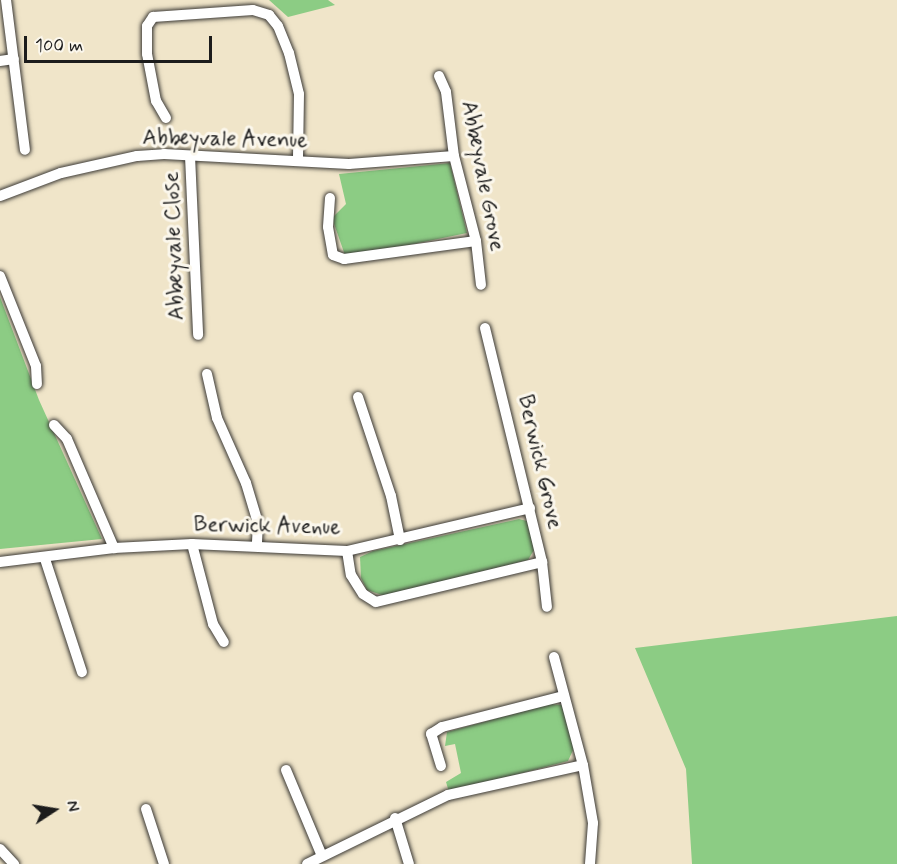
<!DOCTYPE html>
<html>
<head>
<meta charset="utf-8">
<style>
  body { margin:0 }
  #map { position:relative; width:897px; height:864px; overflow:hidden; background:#f0e5c9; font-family:Mynerve,sans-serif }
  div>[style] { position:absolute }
  .green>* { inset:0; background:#8ccc84 }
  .roads { filter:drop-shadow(0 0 2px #3c3a36) drop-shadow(0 0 2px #3c3a36) }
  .street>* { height:10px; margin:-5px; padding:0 5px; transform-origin:5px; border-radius:5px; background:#fff }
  span { translate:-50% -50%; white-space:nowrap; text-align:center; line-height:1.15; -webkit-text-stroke:6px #fbf7ec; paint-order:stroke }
  .street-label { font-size:22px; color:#1c1c1c }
  .north { position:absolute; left:24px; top:780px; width:60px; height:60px; -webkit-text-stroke:4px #fbf7ec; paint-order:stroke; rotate:78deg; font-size:16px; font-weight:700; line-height:24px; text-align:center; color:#1c1c1c }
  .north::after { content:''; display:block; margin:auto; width:21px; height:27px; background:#1c1c1c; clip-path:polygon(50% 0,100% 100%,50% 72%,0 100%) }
  .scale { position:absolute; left:24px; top:36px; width:188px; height:27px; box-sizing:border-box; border:3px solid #1c1c1c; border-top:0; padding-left:8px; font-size:18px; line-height:21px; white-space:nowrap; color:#1c1c1c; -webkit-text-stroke:4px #fbf7ec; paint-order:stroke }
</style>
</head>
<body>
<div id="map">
  <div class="green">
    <div style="clip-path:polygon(269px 0,328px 0,335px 5px,288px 17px)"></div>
    <div style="clip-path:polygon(450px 163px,467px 233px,346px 258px,332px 218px,346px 204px,339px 174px)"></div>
    <div style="clip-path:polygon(0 297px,39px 400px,102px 539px,0 549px)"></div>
    <div style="clip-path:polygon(519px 519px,527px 521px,533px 537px,534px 550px,528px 560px,385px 596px,367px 590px,361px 578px,360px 557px,373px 551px)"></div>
    <div style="clip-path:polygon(897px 616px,897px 864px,692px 864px,686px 769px,635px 648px)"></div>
    <div style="clip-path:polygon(550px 704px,562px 705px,574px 748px,568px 761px,449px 792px,446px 782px,461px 773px,455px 744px,445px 746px,447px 732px)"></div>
  </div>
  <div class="roads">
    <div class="street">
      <div style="left:6px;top:0;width:151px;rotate:82.8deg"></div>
      <div style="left:0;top:61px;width:14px;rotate:-8deg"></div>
      <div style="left:439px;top:76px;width:17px;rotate:66deg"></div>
      <div style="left:446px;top:92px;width:64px;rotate:82.9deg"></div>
      <div style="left:454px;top:156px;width:88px;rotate:75.5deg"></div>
      <div style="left:476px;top:241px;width:44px;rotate:83.5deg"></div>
      <div style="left:166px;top:118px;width:20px;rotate:-120deg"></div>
      <div style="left:156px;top:101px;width:48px;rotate:-100.8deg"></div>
      <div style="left:147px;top:54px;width:28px;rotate:-90deg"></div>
      <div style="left:147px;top:26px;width:11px;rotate:-56deg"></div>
      <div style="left:153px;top:17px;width:100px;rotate:-4deg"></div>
      <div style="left:253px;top:10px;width:17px;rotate:17deg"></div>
      <div style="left:269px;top:15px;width:14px;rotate:51deg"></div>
      <div style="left:278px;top:26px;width:29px;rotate:68deg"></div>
      <div style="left:289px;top:53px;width:42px;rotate:76.3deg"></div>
      <div style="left:299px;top:94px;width:67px;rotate:90.9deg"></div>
      <div style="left:190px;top:156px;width:179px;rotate:87.4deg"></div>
      <div style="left:0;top:196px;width:65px;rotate:-20.7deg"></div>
      <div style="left:61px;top:173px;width:78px;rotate:-12.6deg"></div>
      <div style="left:137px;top:156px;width:27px;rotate:-4deg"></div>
      <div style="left:164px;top:154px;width:185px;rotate:3.1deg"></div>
      <div style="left:349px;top:164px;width:105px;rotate:-4.4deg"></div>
      <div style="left:330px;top:198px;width:29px;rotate:94deg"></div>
      <div style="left:328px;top:227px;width:28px;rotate:80deg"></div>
      <div style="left:333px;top:255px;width:12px;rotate:20deg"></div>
      <div style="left:344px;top:259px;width:133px;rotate:-7.8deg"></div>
      <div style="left:0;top:276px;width:97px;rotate:68.2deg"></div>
      <div style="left:36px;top:366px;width:18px;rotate:87deg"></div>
      <div style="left:485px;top:328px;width:241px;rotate:76.3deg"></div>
      <div style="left:542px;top:562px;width:45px;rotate:83.7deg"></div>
      <div style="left:207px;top:374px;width:45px;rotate:77.2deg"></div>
      <div style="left:217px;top:418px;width:71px;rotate:66deg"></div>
      <div style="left:246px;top:483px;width:42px;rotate:73.3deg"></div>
      <div style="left:258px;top:523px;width:22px;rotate:93deg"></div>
      <div style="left:358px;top:397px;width:104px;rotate:71.6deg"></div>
      <div style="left:391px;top:496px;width:45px;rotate:78.4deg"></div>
      <div style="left:54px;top:425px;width:19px;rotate:47deg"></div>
      <div style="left:67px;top:439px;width:119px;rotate:66.7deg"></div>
      <div style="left:192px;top:544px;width:83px;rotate:75.3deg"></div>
      <div style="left:213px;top:624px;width:21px;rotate:59deg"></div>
      <div style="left:347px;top:551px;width:24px;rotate:81deg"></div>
      <div style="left:351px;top:575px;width:22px;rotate:58deg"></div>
      <div style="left:363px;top:594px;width:15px;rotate:32deg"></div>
      <div style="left:376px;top:602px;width:171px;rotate:-13.5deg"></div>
      <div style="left:45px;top:559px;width:119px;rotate:71.9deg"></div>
      <div style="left:0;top:562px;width:115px;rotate:-7deg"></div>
      <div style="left:114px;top:548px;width:78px;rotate:-2.9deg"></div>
      <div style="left:192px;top:544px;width:155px;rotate:2.6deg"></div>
      <div style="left:347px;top:551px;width:188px;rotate:-13.2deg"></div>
      <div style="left:554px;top:657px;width:112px;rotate:75deg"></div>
      <div style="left:583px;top:765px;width:59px;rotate:80.2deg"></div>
      <div style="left:593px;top:823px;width:41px;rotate:94.2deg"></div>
      <div style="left:441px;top:766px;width:34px;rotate:-107deg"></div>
      <div style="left:431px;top:734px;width:13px;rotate:-32deg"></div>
      <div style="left:442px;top:727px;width:126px;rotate:-14.3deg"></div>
      <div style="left:286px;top:770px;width:93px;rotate:67.3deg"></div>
      <div style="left:146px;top:809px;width:58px;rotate:71.9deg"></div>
      <div style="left:395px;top:818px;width:48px;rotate:73.1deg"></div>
      <div style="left:0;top:849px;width:21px;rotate:47deg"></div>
      <div style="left:307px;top:864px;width:157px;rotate:-26.1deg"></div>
      <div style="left:448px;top:795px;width:138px;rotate:-12.5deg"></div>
    </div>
  </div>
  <div class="street-label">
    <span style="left:225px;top:140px;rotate:1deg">Abbeyvale Avenue</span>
    <span style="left:482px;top:176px;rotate:79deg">Abbeyvale Grove</span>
    <span style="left:175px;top:246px;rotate:-92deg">Abbeyvale Close</span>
    <span style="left:539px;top:462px;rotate:77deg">Berwick Grove</span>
    <span style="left:267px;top:527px;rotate:1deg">Berwick Avenue</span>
  </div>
  <div class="north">N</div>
  <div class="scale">100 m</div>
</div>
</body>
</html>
